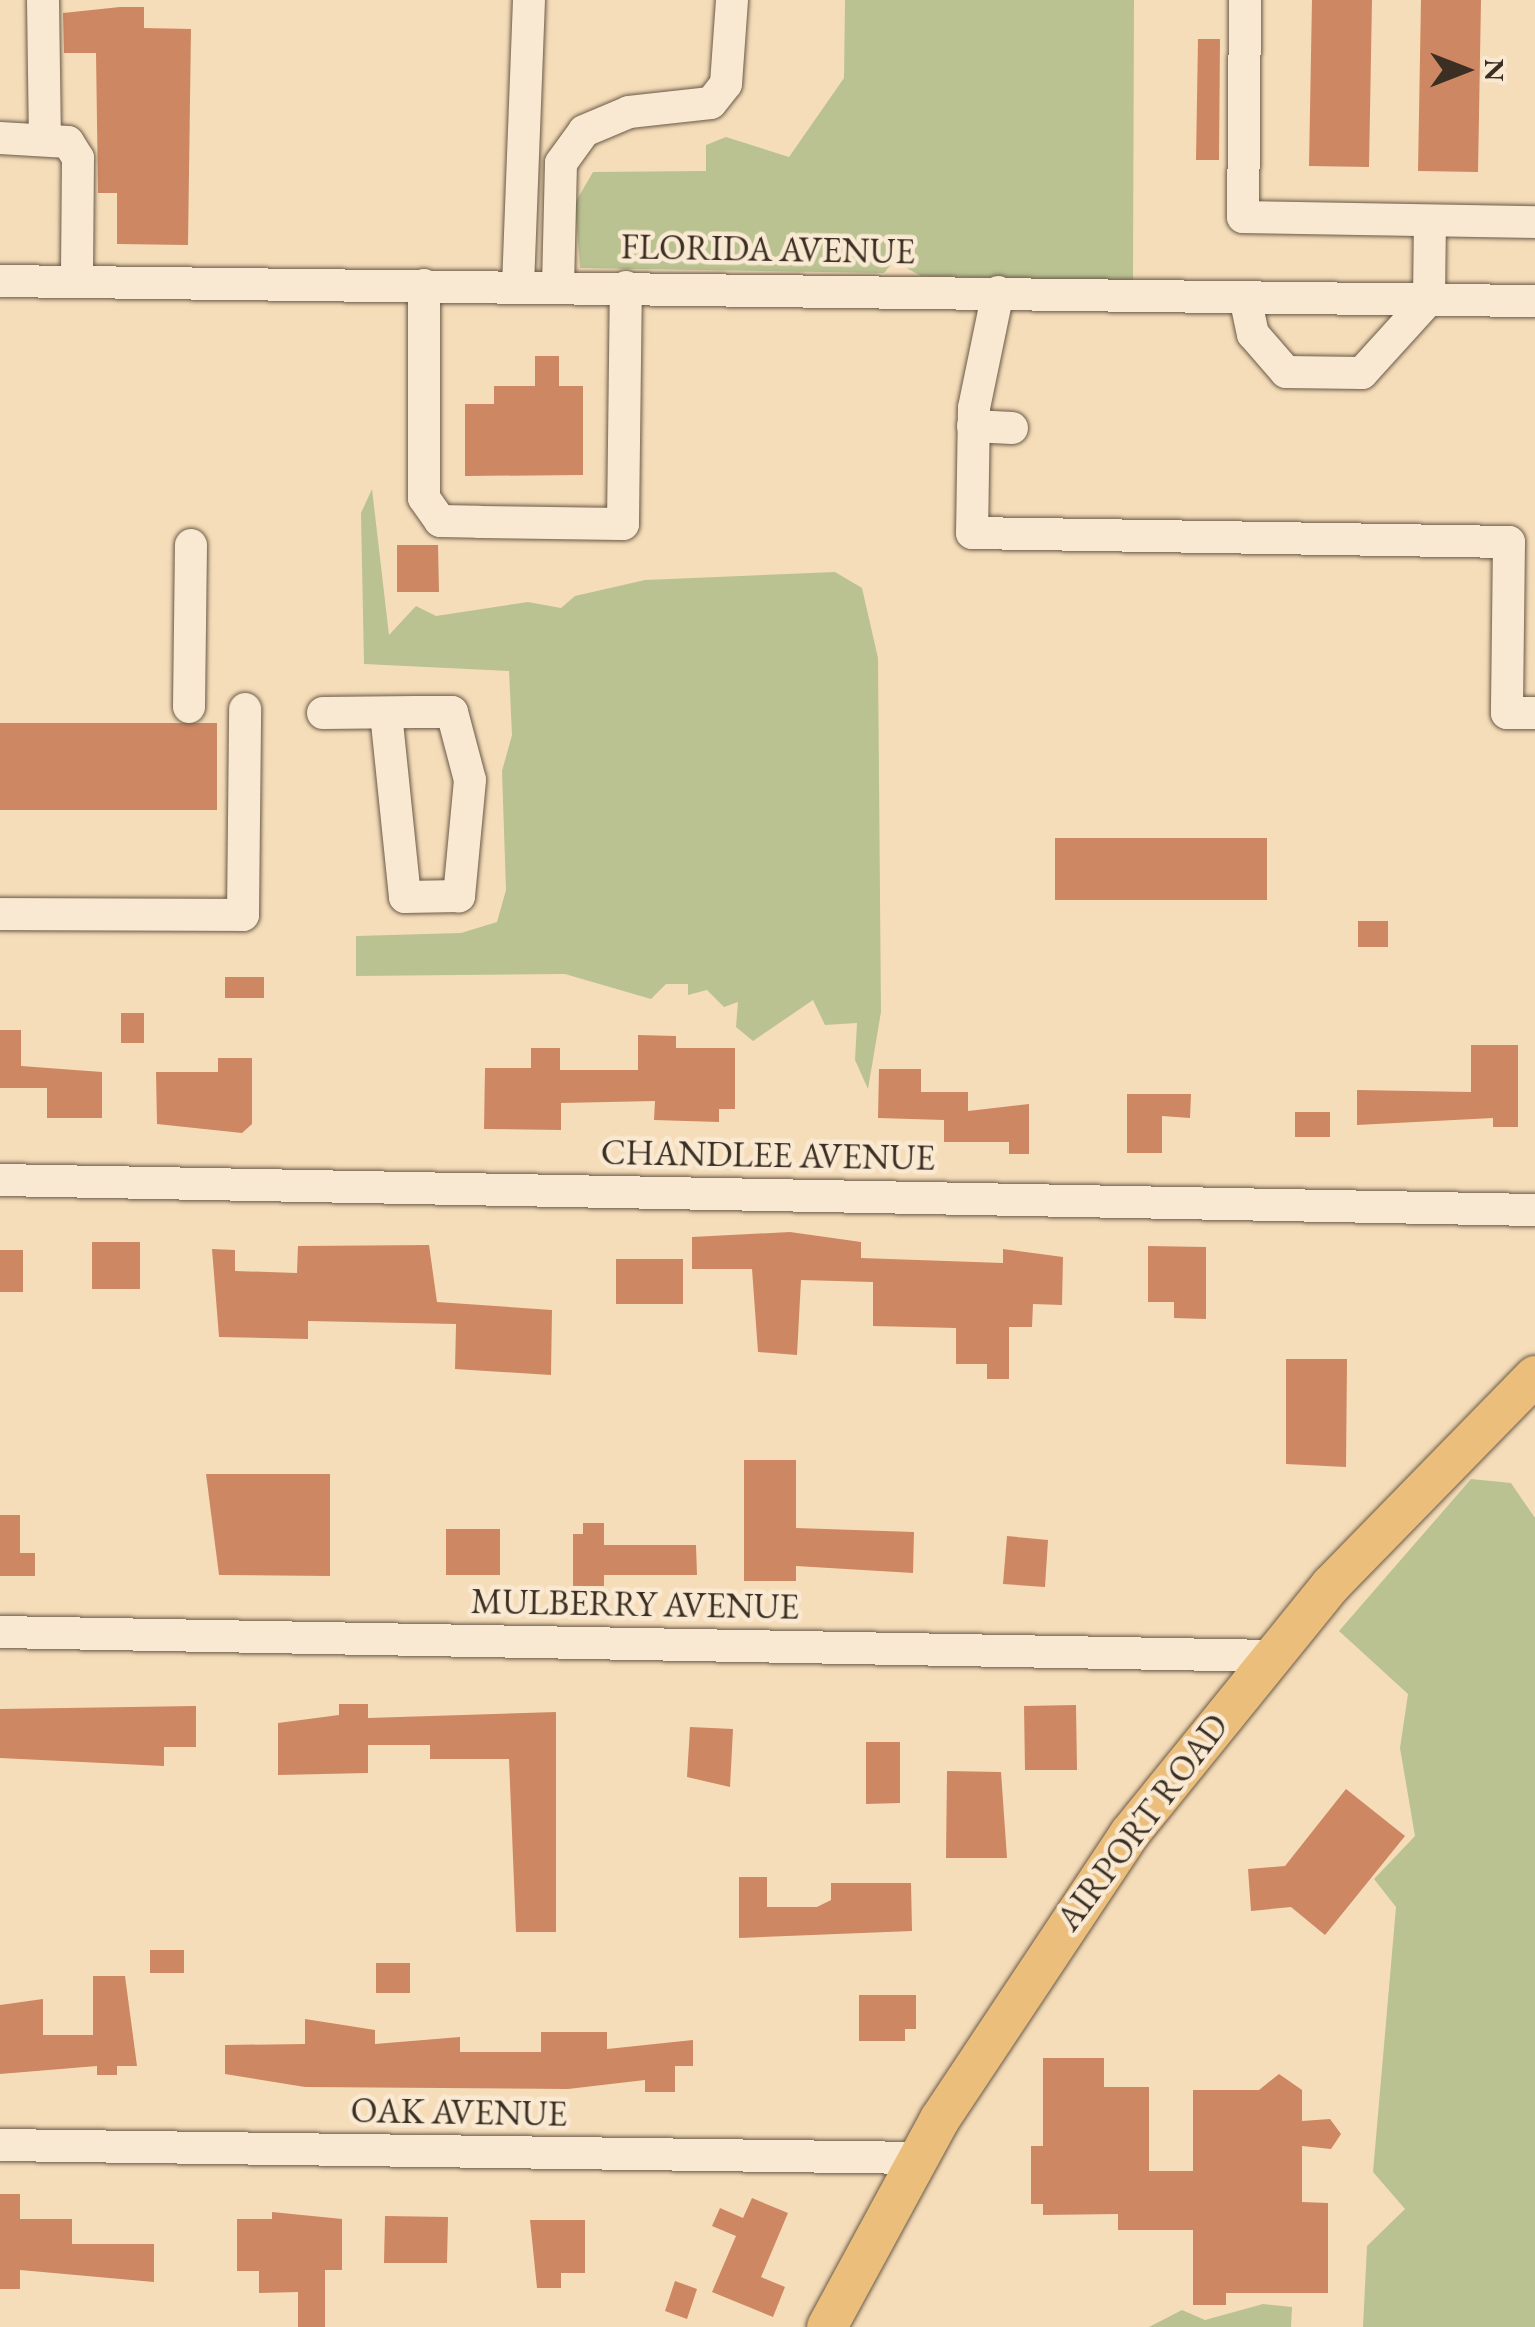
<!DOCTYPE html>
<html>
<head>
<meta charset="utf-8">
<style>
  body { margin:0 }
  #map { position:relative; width:1535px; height:2327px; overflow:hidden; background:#f6ddb9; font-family:"EB Garamond",serif }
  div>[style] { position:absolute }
  .green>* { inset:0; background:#bac291 }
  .building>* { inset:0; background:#cd8763 }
  .roads { filter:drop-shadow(0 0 2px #695a48) drop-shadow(0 0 2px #695a48) }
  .minor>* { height:32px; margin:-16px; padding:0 16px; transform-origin:16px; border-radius:16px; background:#f9e9d2 }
  .major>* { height:40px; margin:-20px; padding:0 20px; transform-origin:20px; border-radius:20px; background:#ebbe7c }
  span { translate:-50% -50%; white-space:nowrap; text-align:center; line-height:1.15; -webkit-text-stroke:9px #f9e9d2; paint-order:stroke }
  .street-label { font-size:35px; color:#3a2f22 }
  .north { position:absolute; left:1415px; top:20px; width:100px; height:100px; -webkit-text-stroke:8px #f9e9d2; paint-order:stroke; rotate:90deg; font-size:28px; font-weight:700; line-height:40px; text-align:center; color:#3a2f22 }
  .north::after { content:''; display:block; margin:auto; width:35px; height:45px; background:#3a2f22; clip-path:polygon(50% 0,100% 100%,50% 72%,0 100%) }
</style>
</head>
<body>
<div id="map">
  <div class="green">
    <div style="clip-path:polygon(845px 0,1134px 0,1133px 281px,921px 276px,894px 261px,884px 273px,580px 268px,575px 203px,593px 172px,706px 171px,706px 145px,726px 137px,789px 157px,844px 78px)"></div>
    <div style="clip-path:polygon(372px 489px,389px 635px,416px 606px,436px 616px,528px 602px,561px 608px,575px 596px,645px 580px,835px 572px,862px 588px,878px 658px,881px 1012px,868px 1089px,855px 1060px,857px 1023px,825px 1025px,813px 1000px,753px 1041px,736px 1027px,738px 1002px,724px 1007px,707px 990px,688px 995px,688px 984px,666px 984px,651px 999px,565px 974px,356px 976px,356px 936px,461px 933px,497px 922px,506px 890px,502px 771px,512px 735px,509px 671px,364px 664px,361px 513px)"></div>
    <div style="clip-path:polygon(1471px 1479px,1511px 1483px,1535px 1518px,1535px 2327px,1363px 2327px,1367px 2246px,1405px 2209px,1373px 2172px,1396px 1907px,1374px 1879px,1415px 1836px,1400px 1748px,1408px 1694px,1339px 1631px)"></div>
    <div style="clip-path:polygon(1263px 2304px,1292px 2307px,1291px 2327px,1149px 2327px,1182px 2310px,1205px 2320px)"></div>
  </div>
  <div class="building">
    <div style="clip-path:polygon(1312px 0,1372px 0,1369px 167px,1309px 166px)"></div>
    <div style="clip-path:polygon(1421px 0,1481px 0,1478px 172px,1418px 171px)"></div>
    <div style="clip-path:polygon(120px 7px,144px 7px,144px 28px,191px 29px,188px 245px,117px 244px,117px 193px,98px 193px,96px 53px,64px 53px,63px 13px)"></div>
    <div style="clip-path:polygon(1198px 39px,1220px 39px,1219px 160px,1196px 160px)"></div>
    <div style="clip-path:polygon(535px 356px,559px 356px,559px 386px,583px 386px,583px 475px,465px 476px,465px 404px,494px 404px,494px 386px,535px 386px)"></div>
    <div style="clip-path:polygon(397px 545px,438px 545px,439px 592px,397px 592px)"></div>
    <div style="clip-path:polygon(0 723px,217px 723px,217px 810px,0 810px)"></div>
    <div style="clip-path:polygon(1055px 838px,1267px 838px,1267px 900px,1055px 900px)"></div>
    <div style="clip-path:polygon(1358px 921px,1388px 921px,1388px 947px,1358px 947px)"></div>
    <div style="clip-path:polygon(225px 977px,264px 977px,264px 998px,225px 998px)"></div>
    <div style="clip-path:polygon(121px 1013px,144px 1013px,144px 1043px,121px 1043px)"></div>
    <div style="clip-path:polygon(0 1030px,21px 1030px,21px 1066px,102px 1072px,102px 1118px,47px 1118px,47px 1088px,0 1088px)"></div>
    <div style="clip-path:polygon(638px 1035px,676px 1036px,676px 1048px,735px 1048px,735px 1109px,719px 1109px,719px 1122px,654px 1120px,655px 1101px,561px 1103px,561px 1130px,484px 1129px,485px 1068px,531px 1068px,531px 1048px,560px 1048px,560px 1070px,638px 1070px)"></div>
    <div style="clip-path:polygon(1471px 1045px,1518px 1045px,1518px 1127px,1493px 1127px,1493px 1118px,1357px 1125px,1357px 1090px,1471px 1092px)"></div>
    <div style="clip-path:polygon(218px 1058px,252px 1058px,252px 1124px,242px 1133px,157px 1124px,156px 1072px,218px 1072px)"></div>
    <div style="clip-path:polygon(879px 1069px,921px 1069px,921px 1092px,968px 1092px,968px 1111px,1029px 1104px,1029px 1154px,1009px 1154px,1009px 1142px,944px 1142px,944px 1120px,878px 1118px)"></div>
    <div style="clip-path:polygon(1127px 1094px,1191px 1094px,1190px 1118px,1162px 1116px,1162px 1153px,1127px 1153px)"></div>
    <div style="clip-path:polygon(1295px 1112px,1330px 1112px,1330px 1137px,1295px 1137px)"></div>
    <div style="clip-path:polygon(790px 1232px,861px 1242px,861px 1258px,1003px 1263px,1003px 1249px,1063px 1257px,1062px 1305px,1033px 1304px,1032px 1327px,1009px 1327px,1009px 1379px,987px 1379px,987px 1364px,956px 1364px,956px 1328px,873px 1326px,873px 1282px,801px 1280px,797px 1355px,758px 1352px,752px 1269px,692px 1269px,692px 1237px)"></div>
    <div style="clip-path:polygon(92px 1242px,140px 1242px,140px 1289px,92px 1289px)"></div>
    <div style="clip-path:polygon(429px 1245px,437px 1302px,552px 1310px,551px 1375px,455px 1369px,456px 1324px,308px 1321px,308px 1339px,219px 1337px,212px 1249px,235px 1250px,235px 1271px,297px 1273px,298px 1246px)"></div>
    <div style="clip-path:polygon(1148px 1246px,1206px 1247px,1206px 1319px,1174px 1318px,1174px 1302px,1148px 1302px)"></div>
    <div style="clip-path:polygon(0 1250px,23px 1250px,23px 1292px,0 1292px)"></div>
    <div style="clip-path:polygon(616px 1259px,683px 1259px,683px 1304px,616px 1304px)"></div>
    <div style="clip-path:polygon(1286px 1359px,1347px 1359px,1346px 1467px,1286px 1464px)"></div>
    <div style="clip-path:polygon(744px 1460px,796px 1460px,796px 1528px,914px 1532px,913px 1573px,796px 1566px,796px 1581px,744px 1581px)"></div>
    <div style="clip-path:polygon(206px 1474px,330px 1474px,330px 1576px,219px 1575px)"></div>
    <div style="clip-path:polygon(0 1515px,20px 1515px,20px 1553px,35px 1553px,35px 1576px,0 1576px)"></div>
    <div style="clip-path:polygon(583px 1523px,604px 1523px,604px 1545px,696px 1545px,697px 1575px,604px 1575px,604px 1586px,573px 1586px,573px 1534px,583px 1534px)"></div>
    <div style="clip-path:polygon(446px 1529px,500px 1529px,500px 1575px,446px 1575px)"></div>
    <div style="clip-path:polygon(1007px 1536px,1048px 1540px,1045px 1587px,1003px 1584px)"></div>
    <div style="clip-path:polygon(339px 1704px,368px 1704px,368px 1718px,556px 1712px,556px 1932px,516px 1932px,509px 1759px,430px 1759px,430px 1745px,368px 1745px,368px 1773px,278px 1775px,278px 1723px,339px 1715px)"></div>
    <div style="clip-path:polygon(1076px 1705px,1077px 1770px,1025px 1770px,1024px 1706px)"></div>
    <div style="clip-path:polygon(196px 1706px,196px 1747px,164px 1747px,164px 1766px,0 1758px,0 1709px)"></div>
    <div style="clip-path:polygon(690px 1727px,733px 1729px,730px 1787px,687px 1777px)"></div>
    <div style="clip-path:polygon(866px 1742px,900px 1742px,900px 1803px,866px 1804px)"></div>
    <div style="clip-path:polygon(947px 1771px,1001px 1772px,1007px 1858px,946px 1858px)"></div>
    <div style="clip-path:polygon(1346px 1789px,1405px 1836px,1325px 1935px,1291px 1907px,1251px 1911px,1248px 1869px,1285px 1866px)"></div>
    <div style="clip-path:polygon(739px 1877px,767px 1877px,767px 1907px,817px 1907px,831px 1900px,831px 1883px,911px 1883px,912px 1931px,739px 1938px)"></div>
    <div style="clip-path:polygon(150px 1950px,184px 1950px,184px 1973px,150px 1973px)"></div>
    <div style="clip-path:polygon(376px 1963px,410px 1963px,410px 1993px,376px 1993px)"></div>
    <div style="clip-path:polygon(93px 1976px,125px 1976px,137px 2066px,117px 2066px,117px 2075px,97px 2075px,97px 2066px,0 2074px,0 2005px,43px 1999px,43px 2035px,93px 2035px)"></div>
    <div style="clip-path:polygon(859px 1995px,916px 1995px,916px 2029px,905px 2029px,905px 2041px,859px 2041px)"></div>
    <div style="clip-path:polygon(305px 2019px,375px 2030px,375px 2044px,460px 2037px,460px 2052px,541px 2052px,541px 2032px,607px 2032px,607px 2049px,693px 2040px,693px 2066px,675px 2066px,675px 2092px,645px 2092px,645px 2080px,568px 2089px,305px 2087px,225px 2074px,225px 2045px,305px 2044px)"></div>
    <div style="clip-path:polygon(1043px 2058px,1104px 2058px,1104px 2087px,1149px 2087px,1149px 2171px,1193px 2171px,1193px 2090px,1259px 2090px,1279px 2074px,1302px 2090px,1302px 2121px,1330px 2119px,1341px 2134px,1331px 2149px,1302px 2146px,1302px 2202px,1328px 2203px,1328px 2293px,1226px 2293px,1226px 2305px,1193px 2305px,1193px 2230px,1118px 2230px,1118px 2214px,1043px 2215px,1043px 2204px,1031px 2204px,1031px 2146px,1043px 2146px)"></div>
    <div style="clip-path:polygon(0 2194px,20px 2194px,20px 2219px,72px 2219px,72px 2244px,154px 2244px,154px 2282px,20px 2270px,20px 2289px,0 2289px)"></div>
    <div style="clip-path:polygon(752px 2198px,788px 2213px,761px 2277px,785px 2287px,773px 2317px,712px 2292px,736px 2236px,712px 2226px,720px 2208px,743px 2218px)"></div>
    <div style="clip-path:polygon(272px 2212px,342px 2219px,342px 2270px,325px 2270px,325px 2327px,298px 2327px,298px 2292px,259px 2293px,259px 2271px,237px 2271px,237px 2219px,272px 2219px)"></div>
    <div style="clip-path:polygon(385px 2216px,448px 2217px,447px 2263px,384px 2263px)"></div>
    <div style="clip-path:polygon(530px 2220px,585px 2220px,585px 2273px,561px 2273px,561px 2288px,537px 2288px)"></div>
    <div style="clip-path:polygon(675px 2281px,697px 2289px,687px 2319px,665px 2311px)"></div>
  </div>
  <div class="roads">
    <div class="minor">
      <div style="left:43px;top:0;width:137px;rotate:89.2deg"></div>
      <div style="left:1245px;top:0;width:217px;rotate:90.5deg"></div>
      <div style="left:1243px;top:217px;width:292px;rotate:1deg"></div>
      <div style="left:0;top:138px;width:68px;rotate:3.4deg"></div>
      <div style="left:68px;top:142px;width:19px;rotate:58deg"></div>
      <div style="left:78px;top:158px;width:124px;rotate:90.5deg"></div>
      <div style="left:0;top:281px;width:1535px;rotate:0.75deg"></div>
      <div style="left:424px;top:285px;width:213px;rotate:90deg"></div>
      <div style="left:424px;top:498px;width:28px;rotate:55deg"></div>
      <div style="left:440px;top:521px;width:39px;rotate:1deg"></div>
      <div style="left:479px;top:522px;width:144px;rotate:0.8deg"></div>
      <div style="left:623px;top:524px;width:237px;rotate:-89.3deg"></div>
      <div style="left:518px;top:286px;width:286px;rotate:-87.8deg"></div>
      <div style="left:558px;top:286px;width:123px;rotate:-88.6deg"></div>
      <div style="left:561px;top:163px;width:39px;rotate:-54deg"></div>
      <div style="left:584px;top:131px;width:49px;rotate:-22.9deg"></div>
      <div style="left:629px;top:112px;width:82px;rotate:-6.3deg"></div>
      <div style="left:711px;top:103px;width:24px;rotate:-52deg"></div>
      <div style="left:726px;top:84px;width:84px;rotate:-85.9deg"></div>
      <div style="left:998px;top:292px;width:118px;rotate:101.7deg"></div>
      <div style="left:974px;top:408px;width:125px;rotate:90.9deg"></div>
      <div style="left:972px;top:533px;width:537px;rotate:0.96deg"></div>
      <div style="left:1509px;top:542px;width:171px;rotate:90.7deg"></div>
      <div style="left:1507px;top:713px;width:28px"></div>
      <div style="left:1245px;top:297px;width:38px;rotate:78deg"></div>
      <div style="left:1253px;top:334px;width:50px;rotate:49deg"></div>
      <div style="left:1286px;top:372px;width:76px;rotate:0.8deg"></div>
      <div style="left:1362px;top:373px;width:100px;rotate:-47.8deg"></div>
      <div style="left:1429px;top:299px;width:78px;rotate:-89.3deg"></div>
      <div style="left:973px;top:426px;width:39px;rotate:3deg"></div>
      <div style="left:189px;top:707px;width:162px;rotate:-89.3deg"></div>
      <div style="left:323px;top:713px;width:93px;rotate:-0.6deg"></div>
      <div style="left:416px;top:712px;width:36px"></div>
      <div style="left:452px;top:712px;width:70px;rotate:75.2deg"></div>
      <div style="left:470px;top:780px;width:117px;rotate:95.4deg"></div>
      <div style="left:459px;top:896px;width:54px;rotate:178.9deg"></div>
      <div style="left:405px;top:897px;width:185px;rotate:-95.9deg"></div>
      <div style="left:0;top:914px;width:243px;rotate:0.2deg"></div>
      <div style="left:243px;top:915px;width:206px;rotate:-89.4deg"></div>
      <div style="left:0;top:1180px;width:1535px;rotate:1.12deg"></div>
      <div style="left:0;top:1632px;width:1269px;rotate:1.08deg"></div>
      <div style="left:0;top:2145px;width:917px;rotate:0.81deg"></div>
    </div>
    <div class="major">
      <div style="left:827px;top:2327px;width:237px;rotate:-61.5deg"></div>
      <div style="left:940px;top:2119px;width:343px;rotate:-56.4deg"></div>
      <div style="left:1130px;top:1833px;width:319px;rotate:-51deg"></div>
      <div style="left:1331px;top:1585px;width:292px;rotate:-45.7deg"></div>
    </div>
  </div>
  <div class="street-label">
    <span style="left:768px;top:249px;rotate:1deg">FLORIDA AVENUE</span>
    <span style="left:768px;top:1155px;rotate:1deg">CHANDLEE AVENUE</span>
    <span style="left:635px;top:1604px;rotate:1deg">MULBERRY AVENUE</span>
    <span style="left:1142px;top:1822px;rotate:-53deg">AIRPORT ROAD</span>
    <span style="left:459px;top:2112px;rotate:1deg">OAK AVENUE</span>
  </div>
  <div class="north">N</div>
</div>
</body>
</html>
